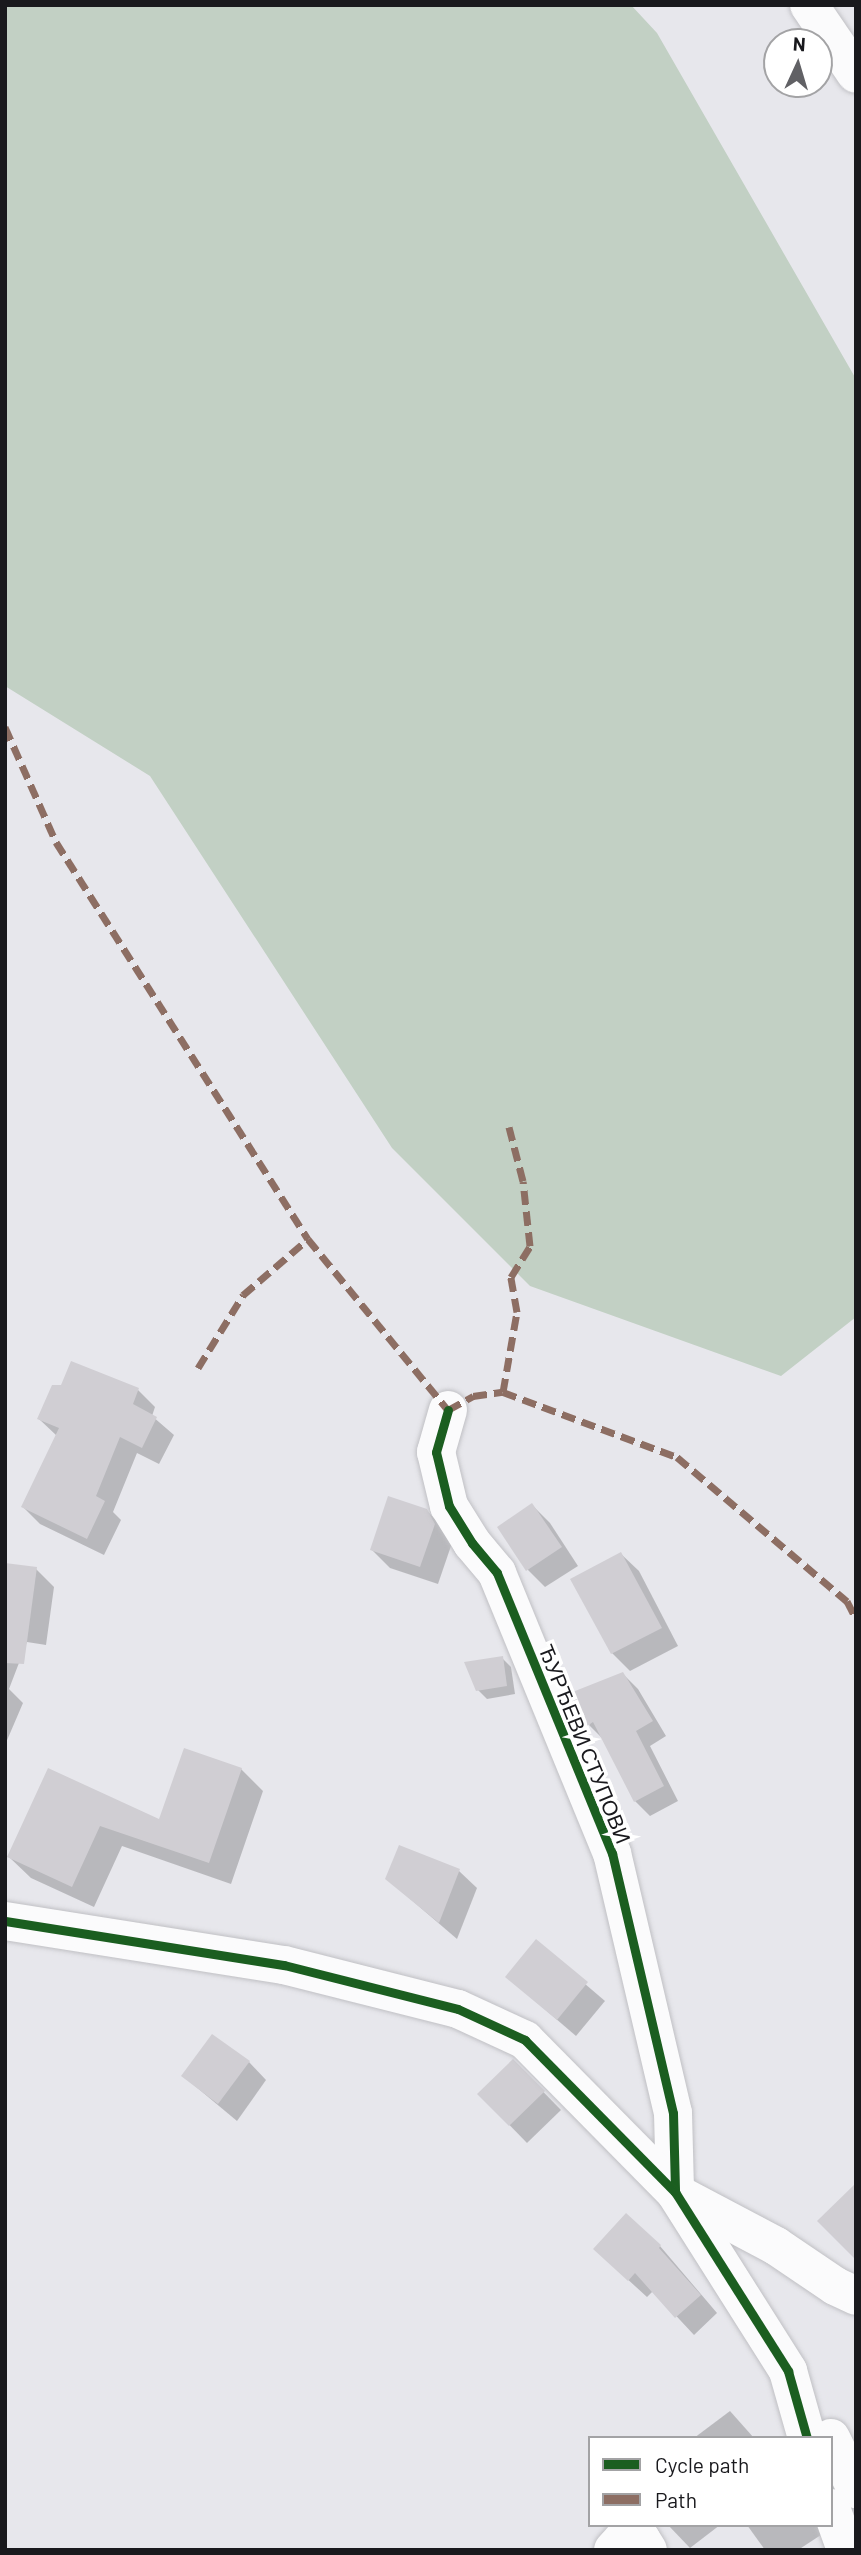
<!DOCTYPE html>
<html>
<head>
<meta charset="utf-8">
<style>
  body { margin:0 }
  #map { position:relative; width:861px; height:2555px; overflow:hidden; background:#e7e7ec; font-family:Barlow,sans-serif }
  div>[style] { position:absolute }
  .forest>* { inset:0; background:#c2d0c4 }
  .shadow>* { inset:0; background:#0003 }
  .building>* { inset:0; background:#d0ced3 }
  .roads { filter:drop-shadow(0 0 2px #c0c0c4) drop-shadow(0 0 2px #c0c0c4) }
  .minor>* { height:38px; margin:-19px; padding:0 19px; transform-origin:19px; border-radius:19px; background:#fbfbfc }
  .quiet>* { height:7px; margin-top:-3.5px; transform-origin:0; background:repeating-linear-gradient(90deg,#8d6e63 0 14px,transparent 0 21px) }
  .cycleway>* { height:9px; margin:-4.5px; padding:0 4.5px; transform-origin:4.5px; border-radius:4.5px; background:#1b5e20 }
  span { translate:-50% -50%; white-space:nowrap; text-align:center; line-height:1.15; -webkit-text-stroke:7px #fff; paint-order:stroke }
  .street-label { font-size:21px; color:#19191d }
  .frame { position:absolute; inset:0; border:7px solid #19191d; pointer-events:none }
  .legend { position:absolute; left:588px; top:2436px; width:245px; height:91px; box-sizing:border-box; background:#fff; border:2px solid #a3a3a5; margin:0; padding:9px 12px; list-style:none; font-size:21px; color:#19191d }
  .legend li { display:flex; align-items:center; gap:14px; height:35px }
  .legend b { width:35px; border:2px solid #a3a3a5 }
  .north { position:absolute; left:763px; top:28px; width:70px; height:70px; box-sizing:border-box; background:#fff; border:2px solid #a3a3a5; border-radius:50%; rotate:4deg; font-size:19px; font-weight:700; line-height:28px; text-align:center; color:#19191d }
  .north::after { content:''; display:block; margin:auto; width:24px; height:32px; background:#616165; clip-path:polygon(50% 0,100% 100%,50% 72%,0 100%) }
</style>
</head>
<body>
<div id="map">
  <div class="forest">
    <div style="clip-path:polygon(5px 5px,631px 5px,657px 33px,856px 379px,856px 1317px,781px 1376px,530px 1286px,392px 1148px,150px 776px,5px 686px)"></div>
  </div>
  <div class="shadow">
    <div style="clip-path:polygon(138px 1390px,155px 1407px,152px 1416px,174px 1435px,159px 1464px,137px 1453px,113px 1512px,121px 1520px,104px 1555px,40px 1524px,23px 1507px,57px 1436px,39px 1419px)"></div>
    <div style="clip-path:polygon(532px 1505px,550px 1523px,578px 1566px,545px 1587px,528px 1570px)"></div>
    <div style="clip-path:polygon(426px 1510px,444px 1528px,452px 1543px,438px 1584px,390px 1568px,372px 1550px)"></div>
    <div style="clip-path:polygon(621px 1554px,639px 1571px,678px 1646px,630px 1671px,612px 1653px)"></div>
    <div style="clip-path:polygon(5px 1565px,36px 1569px,54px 1587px,46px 1645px,27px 1642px,9px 1689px,23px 1703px,5px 1745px)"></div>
    <div style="clip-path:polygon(502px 1658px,511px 1667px,515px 1694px,487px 1699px,478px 1690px)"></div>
    <div style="clip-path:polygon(623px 1674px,638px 1689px,666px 1736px,650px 1746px,678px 1801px,650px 1816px,635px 1801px,604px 1740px,589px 1725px)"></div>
    <div style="clip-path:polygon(241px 1769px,263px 1791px,231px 1884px,122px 1846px,94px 1907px,31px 1878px,9px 1857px,48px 1771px,160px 1822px)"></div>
    <div style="clip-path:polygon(459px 1871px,477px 1888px,457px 1939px,387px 1879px)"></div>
    <div style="clip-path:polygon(536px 1942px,605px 2001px,576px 2036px,507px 1977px)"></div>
    <div style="clip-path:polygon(513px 2061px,561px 2110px,527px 2143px,479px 2094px)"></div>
    <div style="clip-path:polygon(249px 2062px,266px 2080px,237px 2121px,183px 2076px)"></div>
    <div style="clip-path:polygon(660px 2246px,717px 2313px,694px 2335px,653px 2291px,647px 2297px,613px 2266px)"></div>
    <div style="clip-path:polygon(730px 2411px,754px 2438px,694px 2438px)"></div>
    <div style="clip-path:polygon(668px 2525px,720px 2525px,690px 2548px)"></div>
    <div style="clip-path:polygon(747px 2525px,827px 2525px,827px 2531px,798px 2550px,765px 2550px)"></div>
  </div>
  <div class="building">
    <div style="clip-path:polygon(71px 1361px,139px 1388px,133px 1404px,157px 1417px,142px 1448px,120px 1437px,96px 1496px,105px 1501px,87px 1539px,21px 1507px,59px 1428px,37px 1419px,52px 1385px,61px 1385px)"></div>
    <div style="clip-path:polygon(388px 1496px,427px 1509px,435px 1524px,420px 1567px,370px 1550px)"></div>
    <div style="clip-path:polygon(532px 1503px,562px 1547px,526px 1571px,497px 1527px)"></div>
    <div style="clip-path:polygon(621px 1552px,662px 1628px,611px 1654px,570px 1579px)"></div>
    <div style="clip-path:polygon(5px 1563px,37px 1567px,24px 1664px,5px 1663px)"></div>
    <div style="clip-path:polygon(503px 1656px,507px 1686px,476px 1691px,464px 1662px)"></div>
    <div style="clip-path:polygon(623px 1672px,653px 1721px,636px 1731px,664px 1786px,634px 1802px,593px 1722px,587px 1726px,570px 1693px)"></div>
    <div style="clip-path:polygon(184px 1748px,242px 1768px,209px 1863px,100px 1826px,72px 1887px,7px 1857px,48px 1768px,159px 1819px)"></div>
    <div style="clip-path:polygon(399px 1845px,460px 1869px,439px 1923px,385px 1879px)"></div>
    <div style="clip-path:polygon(536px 1939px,588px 1982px,557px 2020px,505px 1977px)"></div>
    <div style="clip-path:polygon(212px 2034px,250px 2061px,218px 2104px,181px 2076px)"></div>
    <div style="clip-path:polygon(513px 2059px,545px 2091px,509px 2126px,477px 2094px)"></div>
    <div style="clip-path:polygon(856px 2183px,856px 2260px,817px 2221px)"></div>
    <div style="clip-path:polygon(626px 2213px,661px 2245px,659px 2248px,701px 2295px,675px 2318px,635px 2273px,628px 2281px,593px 2249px)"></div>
  </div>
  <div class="roads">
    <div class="minor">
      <div style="left:809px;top:5px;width:83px;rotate:55.7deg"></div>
      <div style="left:448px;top:1410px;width:44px;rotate:105.9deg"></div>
      <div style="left:436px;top:1452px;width:56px;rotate:76.5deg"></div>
      <div style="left:449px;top:1506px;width:44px;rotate:58.1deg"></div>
      <div style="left:472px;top:1543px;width:39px;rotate:50deg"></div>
      <div style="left:497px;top:1573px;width:303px;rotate:67.7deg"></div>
      <div style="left:612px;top:1853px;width:267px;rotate:76.8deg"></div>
      <div style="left:673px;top:2113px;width:79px;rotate:88.5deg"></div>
      <div style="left:5px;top:1921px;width:282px;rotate:9deg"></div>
      <div style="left:284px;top:1965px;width:179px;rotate:14.2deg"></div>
      <div style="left:458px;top:2009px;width:74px;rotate:24.8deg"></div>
      <div style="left:525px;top:2040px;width:214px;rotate:45.4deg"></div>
      <div style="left:675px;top:2192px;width:212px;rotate:57.7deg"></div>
      <div style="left:788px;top:2371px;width:70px;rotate:74.2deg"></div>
      <div style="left:676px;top:2193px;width:113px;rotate:27.9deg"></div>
      <div style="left:776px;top:2246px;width:71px;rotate:34.1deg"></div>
      <div style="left:835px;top:2286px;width:23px;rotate:25deg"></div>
      <div style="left:831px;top:2438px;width:57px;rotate:63.9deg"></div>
      <div style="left:831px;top:2508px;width:45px;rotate:70.3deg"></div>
      <div style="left:613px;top:2550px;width:15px;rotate:-48deg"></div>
      <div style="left:623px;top:2539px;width:18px"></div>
      <div style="left:641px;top:2539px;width:13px;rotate:58deg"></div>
    </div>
  </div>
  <div class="quiet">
    <div style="left:5px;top:727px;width:126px;rotate:66.1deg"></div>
    <div style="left:56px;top:842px;width:470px;rotate:57.6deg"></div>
    <div style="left:308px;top:1239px;width:221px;rotate:50.7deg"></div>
    <div style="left:448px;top:1410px;width:29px;rotate:-29deg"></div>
    <div style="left:473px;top:1396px;width:30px;rotate:-8deg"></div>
    <div style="left:503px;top:1392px;width:186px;rotate:20.5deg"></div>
    <div style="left:677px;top:1457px;width:223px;rotate:40.3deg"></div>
    <div style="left:847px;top:1601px;width:20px;rotate:63deg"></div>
    <div style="left:198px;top:1368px;width:86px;rotate:-58.3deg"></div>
    <div style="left:243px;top:1295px;width:86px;rotate:-40.7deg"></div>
    <div style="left:503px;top:1392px;width:81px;rotate:-80.1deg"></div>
    <div style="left:517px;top:1312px;width:36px;rotate:-100deg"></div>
    <div style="left:511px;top:1277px;width:36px;rotate:-58deg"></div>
    <div style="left:530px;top:1246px;width:65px;rotate:-96.1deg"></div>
    <div style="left:523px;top:1181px;width:56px;rotate:-104.5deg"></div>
  </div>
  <div class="cycleway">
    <div style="left:448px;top:1410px;width:44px;rotate:105.9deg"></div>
    <div style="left:436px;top:1452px;width:56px;rotate:76.5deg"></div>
    <div style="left:449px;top:1506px;width:44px;rotate:58.1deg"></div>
    <div style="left:472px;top:1543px;width:39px;rotate:50deg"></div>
    <div style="left:497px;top:1573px;width:303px;rotate:67.7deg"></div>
    <div style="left:612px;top:1853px;width:267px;rotate:76.8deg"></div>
    <div style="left:673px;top:2113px;width:79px;rotate:88.5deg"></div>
    <div style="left:5px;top:1921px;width:282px;rotate:9deg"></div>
    <div style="left:284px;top:1965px;width:179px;rotate:14.2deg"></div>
    <div style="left:458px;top:2009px;width:74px;rotate:24.8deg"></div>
    <div style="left:525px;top:2040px;width:214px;rotate:45.4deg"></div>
    <div style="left:675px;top:2192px;width:212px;rotate:57.7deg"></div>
    <div style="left:788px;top:2371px;width:70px;rotate:74.2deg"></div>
  </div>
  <div class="street-label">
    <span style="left:585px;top:1744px;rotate:68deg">ЂУРЂЕВИ СТУПОВИ</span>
  </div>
  <div class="frame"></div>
  <ul class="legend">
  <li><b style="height:9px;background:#1b5e20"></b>Cycle path</li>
  <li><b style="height:9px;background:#8d6e63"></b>Path</li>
  </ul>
  <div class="north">N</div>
</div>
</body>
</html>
